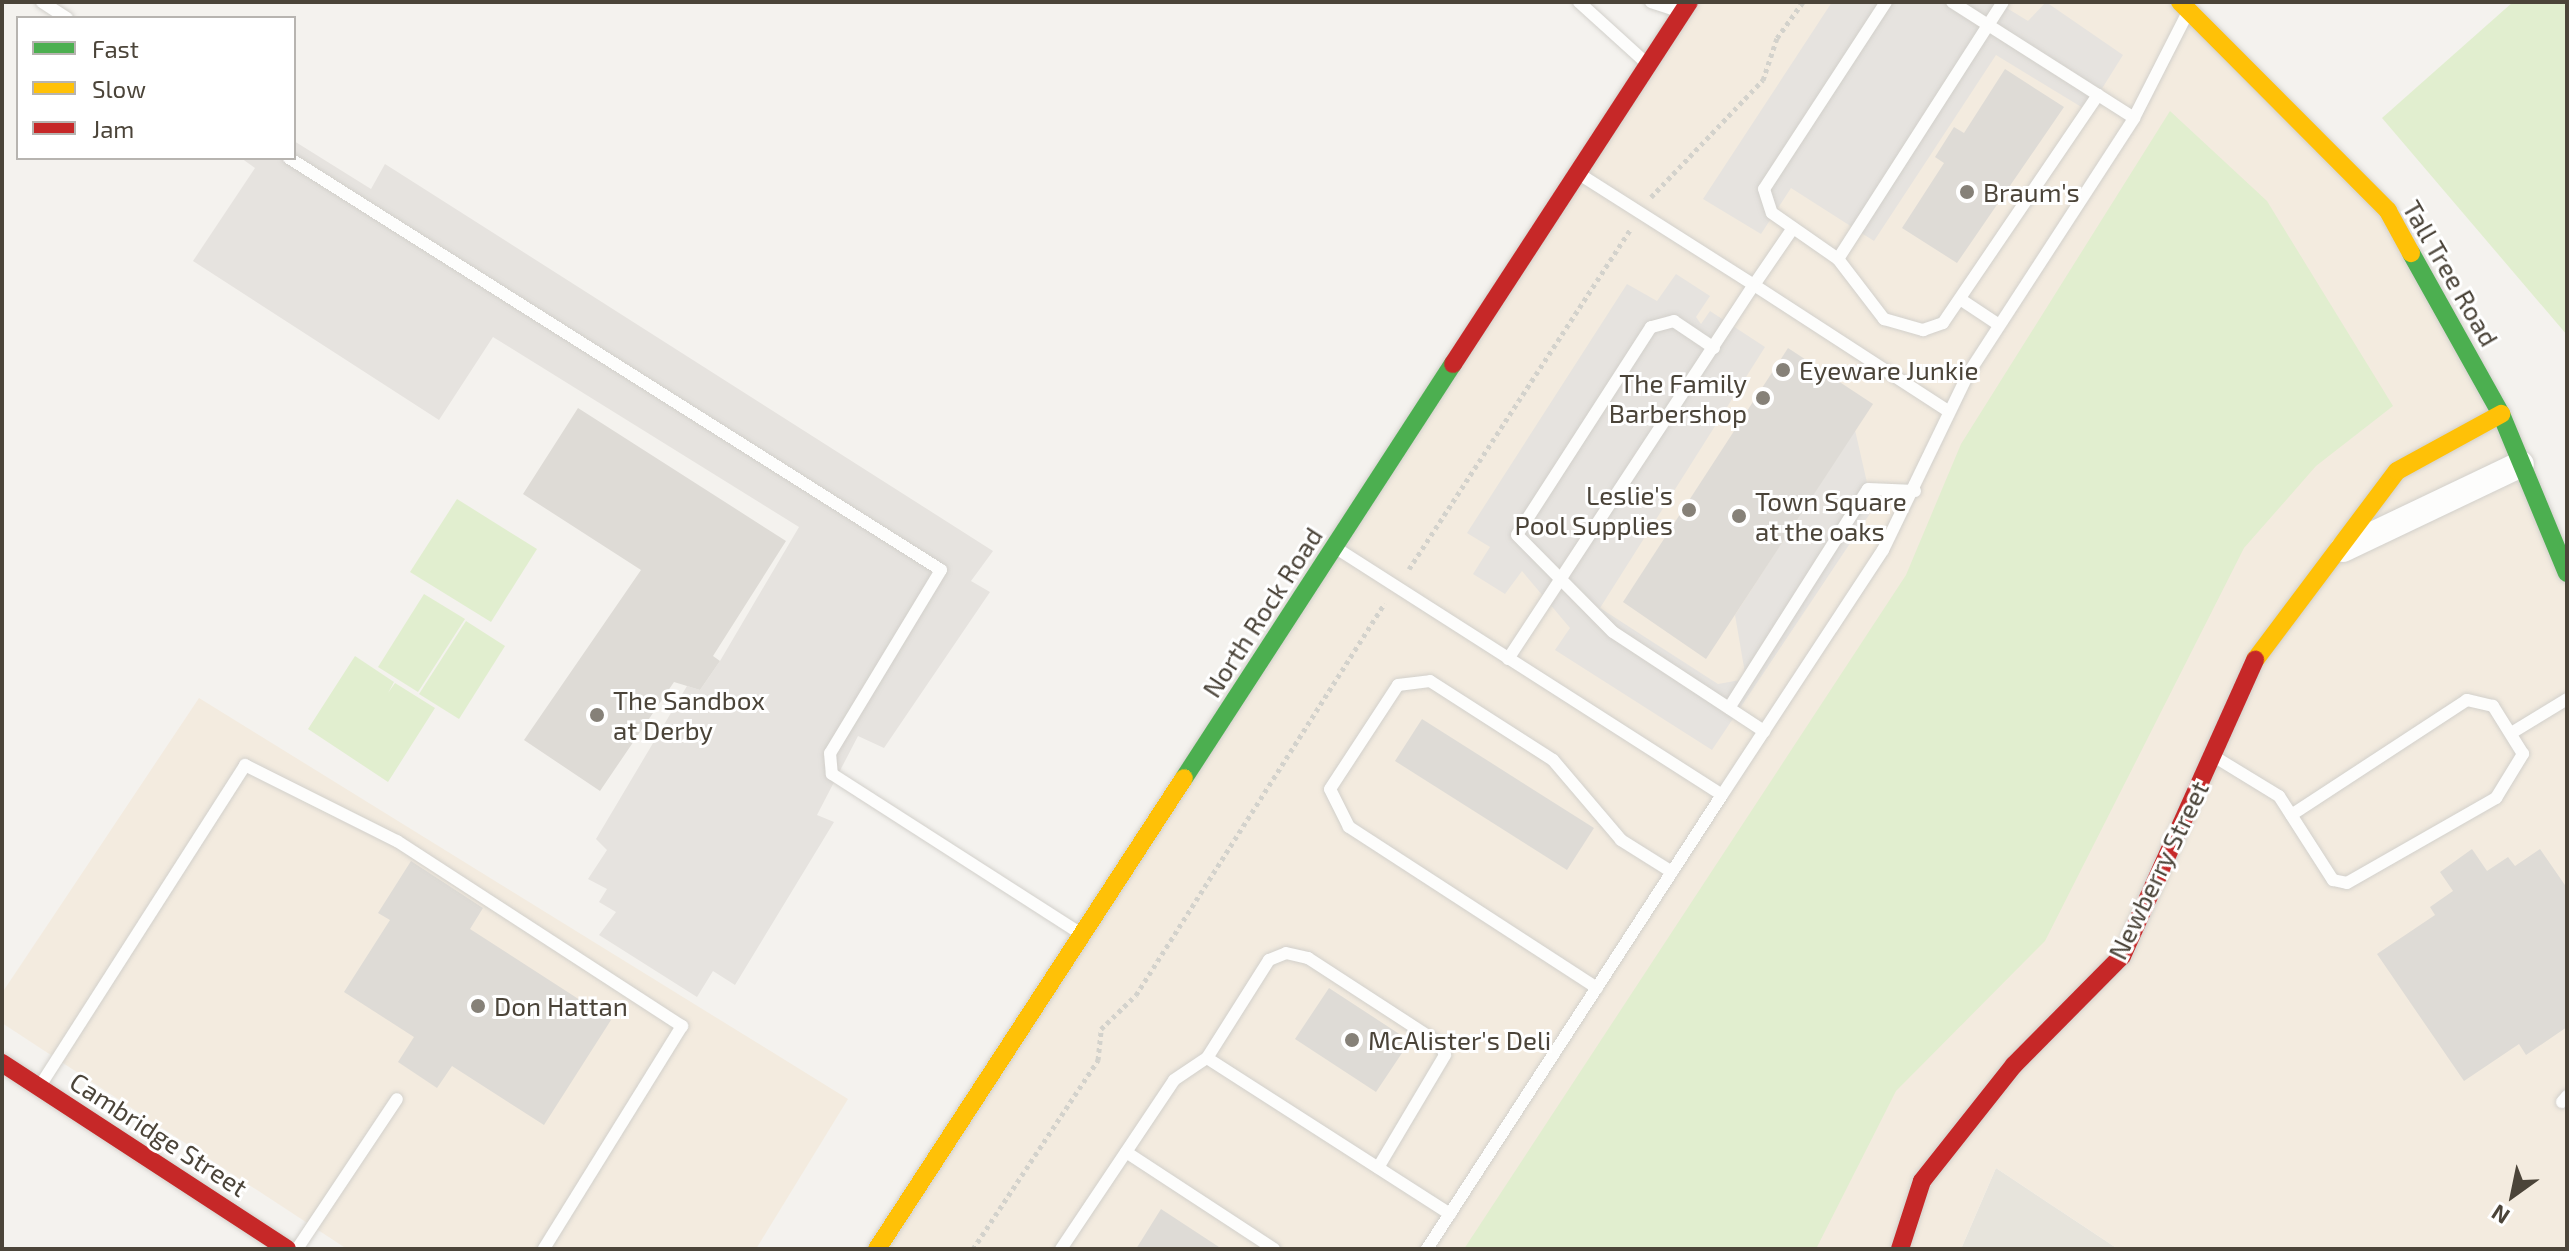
<!DOCTYPE html>
<html>
<head>
<meta charset="utf-8">
<style>
  body { margin:0 }
  #map { position:relative; width:2569px; height:1251px; overflow:hidden; background:#f4f2ee; font-family:"Exo 2",sans-serif }
  div>[style] { position:absolute }
  .residential>* { inset:0; background:#e7e4dc }
  .commercial>* { inset:0; background:#f3ebdf }
  .green>* { inset:0; background:#e1eecf }
  .parking>* { inset:0; background:#e6e3df }
  .building>* { inset:0; background:#dedbd6 }
  .path>* { height:5px; margin-top:-2.5px; transform-origin:0; background:repeating-linear-gradient(90deg,#d3d2cc 0 4px,transparent 0 8px) }
  .roads { filter:drop-shadow(0 0 2px #d2d0cb) drop-shadow(0 0 2px #d2d0cb) }
  .lane>* { height:12px; margin:-6px; padding:0 6px; transform-origin:6px; border-radius:6px; background:#fdfdfc }
  .street>* { height:26px; margin:-13px; padding:0 13px; transform-origin:13px; border-radius:13px; background:#fdfdfc }
  .fast>* { height:18px; margin:-9px; padding:0 9px; transform-origin:9px; border-radius:9px; background:#4caf50 }
  .slow>* { height:18px; margin:-9px; padding:0 9px; transform-origin:9px; border-radius:9px; background:#ffc107 }
  .jam>* { height:18px; margin:-9px; padding:0 9px; transform-origin:9px; border-radius:9px; background:#c62828 }
  .dots>* { width:22px; height:22px; translate:-50% -50%; box-sizing:border-box; border:4px solid #fff; border-radius:50% }
  span { translate:-50% -50%; white-space:nowrap; text-align:center; line-height:1.15; -webkit-text-stroke:6px #fff; paint-order:stroke }
  .poi-label { font-size:26px; color:#4b4439 }
  .left { translate:0 -50%; text-align:left }
  .right { translate:-100% -50%; text-align:right }
  .street-label { font-size:26px; color:#4b4439 }
  .frame { position:absolute; inset:0; border:4px solid #4b4439; pointer-events:none }
  .legend { position:absolute; left:16px; top:16px; width:280px; height:144px; box-sizing:border-box; background:#fff; border:2px solid #b7b4b0; margin:0; padding:10px 14px; list-style:none; font-size:24px; color:#4b4439 }
  .legend li { display:flex; align-items:center; gap:16px; height:40px }
  .legend b { width:40px; border:2px solid #b7b4b0 }
  .north { position:absolute; left:2473px; top:1155px; width:80px; height:80px; -webkit-text-stroke:6px #fff; paint-order:stroke; rotate:213deg; font-size:22px; font-weight:700; line-height:32px; text-align:center; color:#4b4439 }
  .north::after { content:''; display:block; margin:auto; width:28px; height:36px; background:#4b4439; clip-path:polygon(50% 0,100% 100%,50% 72%,0 100%) }
</style>
</head>
<body>
<div id="map">
  <div class="residential">
    <div style="clip-path:polygon(1996px 1168px,2118px 1249px,1961px 1249px)"></div>
  </div>
  <div class="commercial">
    <div style="clip-path:polygon(1689px 2px,2173px 2px,2388px 211px,2567px 572px,2567px 1249px,2118px 1249px,1996px 1168px,1961px 1249px,877px 1249px)"></div>
    <div style="clip-path:polygon(199px 698px,848px 1099px,756px 1249px,347px 1249px,2px 1023px,2px 993px)"></div>
  </div>
  <div class="green">
    <div style="clip-path:polygon(2513px 2px,2567px 2px,2567px 335px,2382px 118px)"></div>
    <div style="clip-path:polygon(2170px 111px,2267px 201px,2393px 406px,2316px 466px,2244px 548px,2045px 941px,1896px 1091px,1816px 1249px,1464px 1249px,1906px 575px,1961px 444px)"></div>
    <div style="clip-path:polygon(457px 499px,537px 549px,491px 622px,410px 572px)"></div>
    <div style="clip-path:polygon(424px 594px,465px 619px,418px 692px,378px 667px)"></div>
    <div style="clip-path:polygon(466px 621px,505px 646px,459px 719px,419px 694px)"></div>
    <div style="clip-path:polygon(355px 656px,394px 682px,388px 693px,395px 683px,435px 708px,388px 782px,308px 729px)"></div>
  </div>
  <div class="parking">
    <div style="clip-path:polygon(1832px 2px,1997px 2px,2028px 21px,2046px 2px,2123px 55px,2088px 111px,1996px 55px,1874px 241px,1791px 188px,1761px 234px,1703px 199px)"></div>
    <div style="clip-path:polygon(294px 141px,371px 189px,385px 164px,993px 551px,971px 581px,990px 592px,884px 748px,858px 736px,817px 815px,834px 822px,735px 985px,713px 971px,697px 997px,599px 935px,616px 912px,599px 902px,607px 889px,588px 879px,607px 850px,596px 839px,687px 686px,700px 690px,720px 661px,799px 527px,493px 337px,439px 420px,193px 261px,255px 168px,241px 158px,294px 158px)"></div>
    <div style="clip-path:polygon(1676px 274px,1710px 296px,1696px 317px,1701px 324px,1710px 311px,1765px 347px,1600px 608px,1718px 684px,1746px 679px,1735px 615px,1855px 430px,1873px 509px,1712px 750px,1555px 650px,1570px 628px,1522px 571px,1505px 594px,1473px 574px,1490px 547px,1467px 533px,1627px 284px,1657px 301px)"></div>
  </div>
  <div class="building">
    <div style="clip-path:polygon(2005px 69px,2064px 107px,1957px 263px,1902px 228px,1944px 163px,1935px 157px,1954px 127px,1964px 133px)"></div>
    <div style="clip-path:polygon(1788px 348px,1873px 404px,1706px 659px,1623px 602px)"></div>
    <div style="clip-path:polygon(578px 408px,786px 541px,713px 656px,720px 661px,700px 690px,674px 682px,600px 791px,524px 740px,641px 570px,523px 494px)"></div>
    <div style="clip-path:polygon(1422px 719px,1594px 828px,1567px 870px,1395px 761px)"></div>
    <div style="clip-path:polygon(2472px 849px,2487px 871px,2508px 857px,2515px 866px,2540px 849px,2567px 888px,2567px 1027px,2526px 1055px,2519px 1044px,2464px 1081px,2377px 954px,2435px 915px,2430px 907px,2453px 891px,2440px 872px)"></div>
    <div style="clip-path:polygon(411px 861px,483px 908px,470px 929px,611px 1020px,544px 1125px,452px 1066px,437px 1088px,398px 1062px,414px 1037px,344px 992px,390px 920px,378px 913px)"></div>
    <div style="clip-path:polygon(1329px 988px,1410px 1041px,1376px 1092px,1295px 1039px)"></div>
    <div style="clip-path:polygon(1161px 1209px,1222px 1249px,1136px 1249px)"></div>
  </div>
  <div class="path">
    <div style="left:1651px;top:197px;width:162px;rotate:-46.3deg"></div>
    <div style="left:1763px;top:80px;width:44px;rotate:-71.6deg"></div>
    <div style="left:1777px;top:38px;width:44px;rotate:-54.2deg"></div>
    <div style="left:1409px;top:569px;width:406px;rotate:-56.9deg"></div>
    <div style="left:973px;top:1249px;width:227px;rotate:-56.5deg"></div>
    <div style="left:1098px;top:1060px;width:31px;rotate:-84deg"></div>
    <div style="left:1101px;top:1029px;width:49px;rotate:-44.2deg"></div>
    <div style="left:1136px;top:995px;width:464px;rotate:-57.6deg"></div>
  </div>
  <div class="roads">
    <div class="lane">
      <div style="left:42px;top:2px;width:30px;rotate:33deg"></div>
      <div style="left:1579px;top:2px;width:88px;rotate:42.2deg"></div>
      <div style="left:1651px;top:2px;width:29px;rotate:18deg"></div>
      <div style="left:1886px;top:2px;width:223px;rotate:123.1deg"></div>
      <div style="left:1764px;top:189px;width:25px;rotate:72deg"></div>
      <div style="left:1772px;top:213px;width:80px;rotate:34.9deg"></div>
      <div style="left:1838px;top:259px;width:305px;rotate:-57.3deg"></div>
      <div style="left:1952px;top:2px;width:216px;rotate:32.5deg"></div>
      <div style="left:289px;top:158px;width:771px;rotate:32.29deg"></div>
      <div style="left:941px;top:570px;width:214px;rotate:121.2deg"></div>
      <div style="left:830px;top:753px;width:21px;rotate:85deg"></div>
      <div style="left:832px;top:774px;width:295px;rotate:32.7deg"></div>
      <div style="left:1793px;top:228px;width:69px;rotate:124.4deg"></div>
      <div style="left:1754px;top:285px;width:231px;rotate:33deg"></div>
      <div style="left:1838px;top:259px;width:76px;rotate:52.5deg"></div>
      <div style="left:1884px;top:319px;width:41px;rotate:15.8deg"></div>
      <div style="left:1923px;top:330px;width:21px;rotate:-19deg"></div>
      <div style="left:1943px;top:323px;width:276px;rotate:-55.8deg"></div>
      <div style="left:1963px;top:301px;width:43px;rotate:33.7deg"></div>
      <div style="left:1714px;top:348px;width:48px;rotate:-146deg"></div>
      <div style="left:1674px;top:321px;width:24px;rotate:165deg"></div>
      <div style="left:1651px;top:327px;width:247px;rotate:122.8deg"></div>
      <div style="left:1517px;top:535px;width:136px;rotate:45.3deg"></div>
      <div style="left:1613px;top:632px;width:181px;rotate:33.3deg"></div>
      <div style="left:1336px;top:548px;width:458px;rotate:32.6deg"></div>
      <div style="left:1722px;top:795px;width:293px;rotate:-56.7deg"></div>
      <div style="left:1883px;top:550px;width:195px;rotate:-64.2deg"></div>
      <div style="left:1968px;top:374px;width:305px;rotate:-57deg"></div>
      <div style="left:2134px;top:118px;width:117px;rotate:-63deg"></div>
      <div style="left:1508px;top:659px;width:448px;rotate:-56.7deg"></div>
      <div style="left:1754px;top:285px;width:205px;rotate:-147.6deg"></div>
      <div style="left:1729px;top:708px;width:259px;rotate:-57.6deg"></div>
      <div style="left:1868px;top:489px;width:47px;rotate:2.4deg"></div>
      <div style="left:2513px;top:732px;width:63px;rotate:-31.4deg"></div>
      <div style="left:2215px;top:757px;width:75px;rotate:31.4deg"></div>
      <div style="left:2279px;top:796px;width:100px;rotate:57.3deg"></div>
      <div style="left:2333px;top:880px;width:14px;rotate:12deg"></div>
      <div style="left:2347px;top:883px;width:172px;rotate:-29.7deg"></div>
      <div style="left:2496px;top:798px;width:52px;rotate:-58.5deg"></div>
      <div style="left:2523px;top:754px;width:57px;rotate:-122deg"></div>
      <div style="left:2493px;top:706px;width:27px;rotate:-167deg"></div>
      <div style="left:2467px;top:700px;width:210px;rotate:146.8deg"></div>
      <div style="left:1597px;top:988px;width:296px;rotate:-147deg"></div>
      <div style="left:1349px;top:827px;width:42px;rotate:-116.6deg"></div>
      <div style="left:1330px;top:789px;width:124px;rotate:-56.8deg"></div>
      <div style="left:1398px;top:685px;width:32px;rotate:-7deg"></div>
      <div style="left:1430px;top:681px;width:146px;rotate:32.7deg"></div>
      <div style="left:1553px;top:760px;width:105px;rotate:49.6deg"></div>
      <div style="left:1621px;top:840px;width:60px;rotate:32.1deg"></div>
      <div style="left:1207px;top:1058px;width:116px;rotate:-57.7deg"></div>
      <div style="left:1269px;top:960px;width:18px;rotate:-22deg"></div>
      <div style="left:1286px;top:953px;width:23px;rotate:13deg"></div>
      <div style="left:1308px;top:958px;width:156px;rotate:33deg"></div>
      <div style="left:1439px;top:1043px;width:13px;rotate:63deg"></div>
      <div style="left:1445px;top:1055px;width:131px;rotate:120.7deg"></div>
      <div style="left:40px;top:1086px;width:381px;rotate:-57.4deg"></div>
      <div style="left:245px;top:765px;width:170px;rotate:26.6deg"></div>
      <div style="left:397px;top:841px;width:340px;rotate:33deg"></div>
      <div style="left:682px;top:1026px;width:262px;rotate:121.8deg"></div>
      <div style="left:2562px;top:1102px;width:8px;rotate:-50deg"></div>
      <div style="left:1126px;top:1152px;width:177px;rotate:33.2deg"></div>
      <div style="left:297px;top:1249px;width:180px;rotate:-56.3deg"></div>
      <div style="left:1061px;top:1249px;width:203px;rotate:-56.2deg"></div>
      <div style="left:1174px;top:1080px;width:40px;rotate:-34deg"></div>
      <div style="left:1207px;top:1058px;width:289px;rotate:32.7deg"></div>
      <div style="left:1427px;top:1249px;width:541px;rotate:-56.99deg"></div>
    </div>
    <div class="street">
      <div style="left:2343px;top:549px;width:197px;rotate:-25.5deg"></div>
    </div>
    <div class="fast">
      <div style="left:2411px;top:253px;width:184px;rotate:60.8deg"></div>
      <div style="left:2501px;top:414px;width:172px;rotate:67.5deg"></div>
      <div style="left:1184px;top:778px;width:494px;rotate:-57deg"></div>
    </div>
    <div class="slow">
      <div style="left:2180px;top:2px;width:295px;rotate:45.1deg"></div>
      <div style="left:2388px;top:211px;width:48px;rotate:61.3deg"></div>
      <div style="left:2255px;top:660px;width:236px;rotate:-53.1deg"></div>
      <div style="left:2397px;top:471px;width:119px;rotate:-28.7deg"></div>
      <div style="left:877px;top:1249px;width:562px;rotate:-56.9deg"></div>
    </div>
    <div class="jam">
      <div style="left:1453px;top:364px;width:432px;rotate:-56.9deg"></div>
      <div style="left:2px;top:1063px;width:340px;rotate:33.1deg"></div>
      <div style="left:1900px;top:1249px;width:71px;rotate:-72.1deg"></div>
      <div style="left:1922px;top:1181px;width:148px;rotate:-51.6deg"></div>
      <div style="left:2014px;top:1065px;width:153px;rotate:-45.3deg"></div>
      <div style="left:2122px;top:956px;width:325px;rotate:-65.8deg"></div>
    </div>
  </div>
  <div class="dots">
    <div style="left:1967px;top:192px;background:#868178"></div>
    <div style="left:1783px;top:370px;background:#868178"></div>
    <div style="left:1763px;top:398px;background:#868178"></div>
    <div style="left:1689px;top:510px;background:#868178"></div>
    <div style="left:1739px;top:516px;background:#868178"></div>
    <div style="left:597px;top:715px;background:#868178"></div>
    <div style="left:478px;top:1006px;background:#868178"></div>
    <div style="left:1352px;top:1040px;background:#868178"></div>
  </div>
  <div class="poi-label">
    <span class="left" style="left:1983px;top:192px">Braum's</span>
    <span class="left" style="left:1799px;top:370px">Eyeware Junkie</span>
    <span class="right" style="left:1747px;top:398px">The Family<br>Barbershop</span>
    <span class="right" style="left:1673px;top:510px">Leslie's<br>Pool Supplies</span>
    <span class="left" style="left:1755px;top:516px">Town Square<br>at the oaks</span>
    <span class="left" style="left:613px;top:715px">The Sandbox<br>at Derby</span>
    <span class="left" style="left:494px;top:1006px">Don Hattan</span>
    <span class="left" style="left:1368px;top:1040px">McAlister's Deli</span>
  </div>
  <div class="street-label">
    <span style="left:2451px;top:273px;rotate:60deg">Tall Tree Road</span>
    <span style="left:1262px;top:612px;rotate:-57deg">North Rock Road</span>
    <span style="left:2158px;top:870px;rotate:-64deg">Newberry Street</span>
    <span style="left:159px;top:1134px;rotate:33deg">Cambridge Street</span>
  </div>
  <div class="frame"></div>
  <ul class="legend">
  <li><b style="height:10px;background:#4caf50"></b>Fast</li>
  <li><b style="height:10px;background:#ffc107"></b>Slow</li>
  <li><b style="height:10px;background:#c62828"></b>Jam</li>
  </ul>
  <div class="north">N</div>
</div>
</body>
</html>
